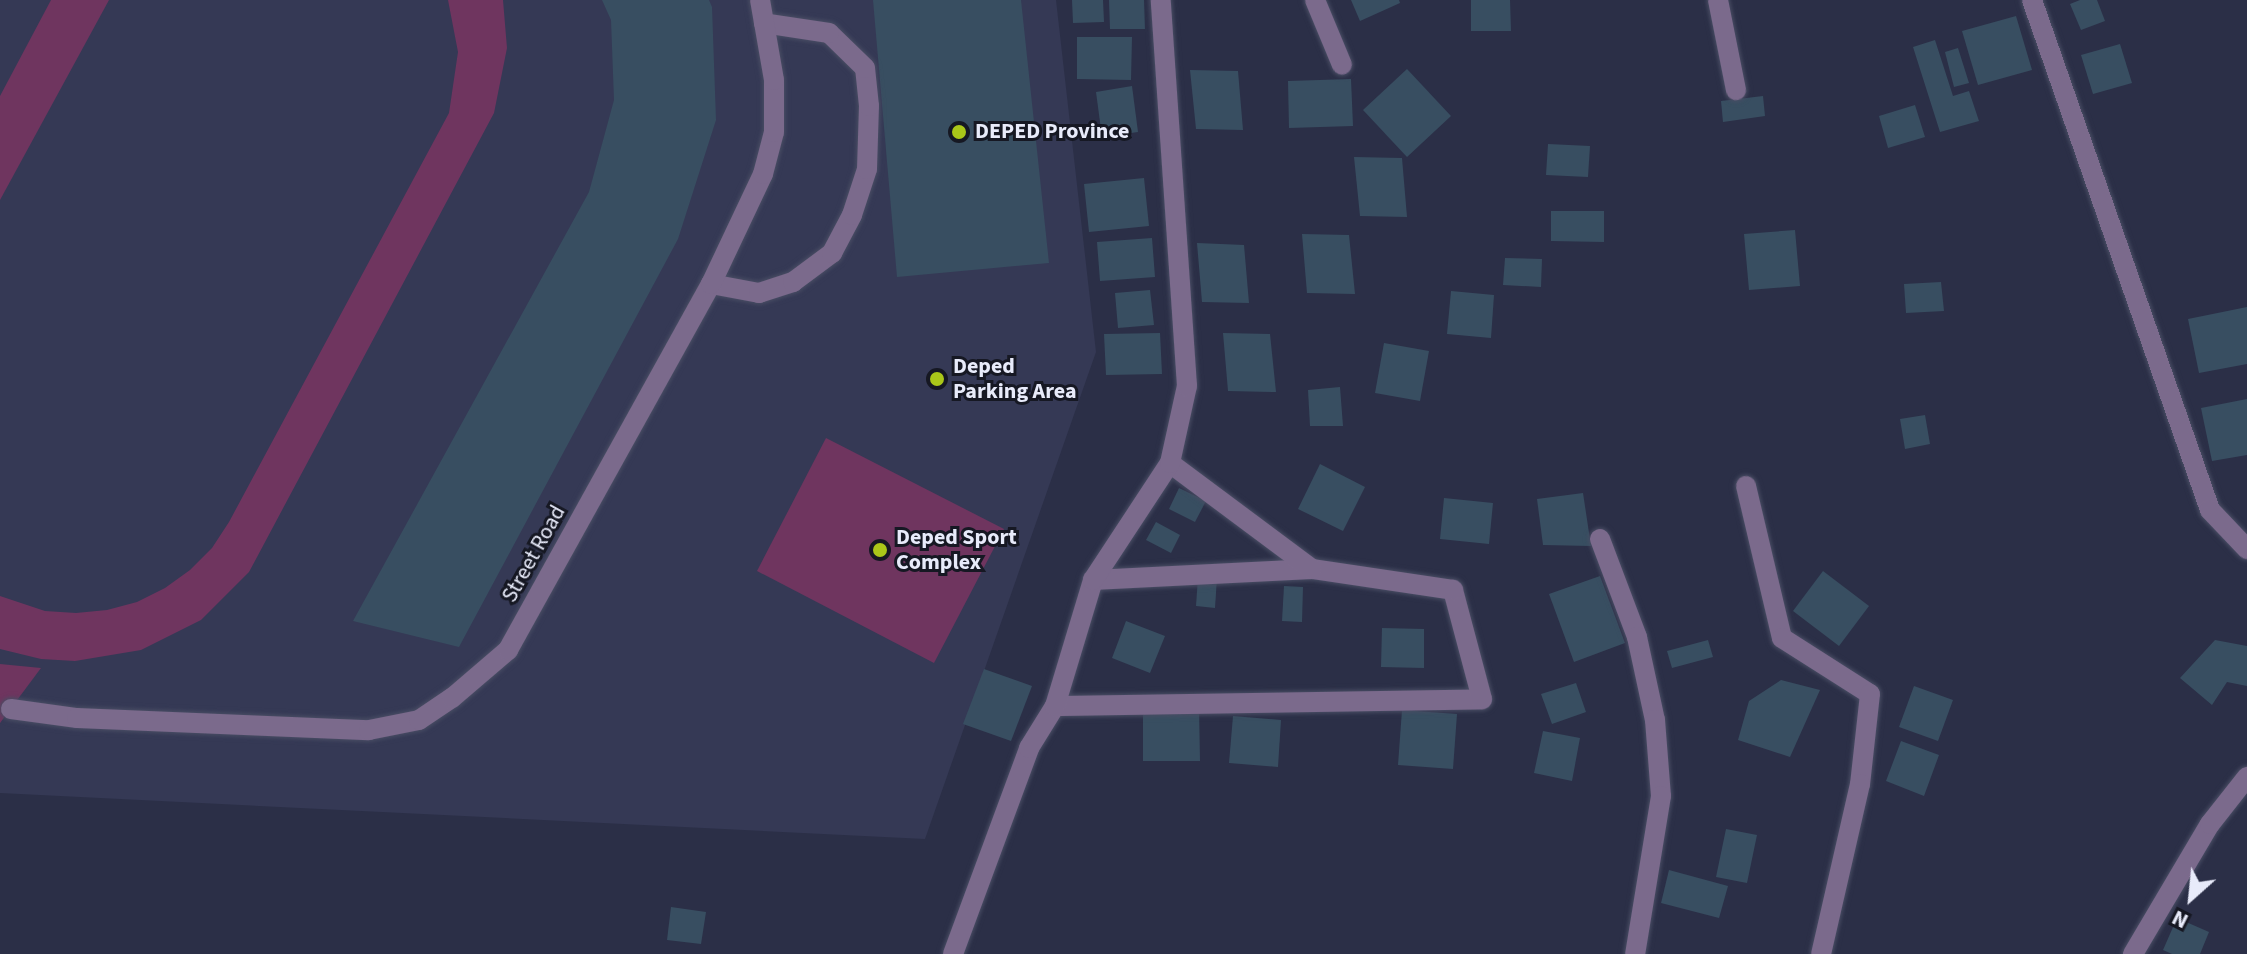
<!DOCTYPE html>
<html>
<head>
<meta charset="utf-8">
<style>
  body { margin:0 }
  #map { position:relative; width:2247px; height:954px; overflow:hidden; background:#2b2f47; font-family:"Source Sans 3",sans-serif }
  div>[style] { position:absolute }
  .built>* { inset:0; background:#353955 }
  .green>* { inset:0; background:#6f355f }
  .building>* { inset:0; background:#384e61 }
  .roads { filter:drop-shadow(0 0 2px #494d64) drop-shadow(0 0 2px #494d64) }
  .minor>* { height:20px; margin:-10px; padding:0 10px; transform-origin:10px; border-radius:10px; background:#7b6a8c }
  .dots>* { width:22px; height:22px; translate:-50% -50%; box-sizing:border-box; border:4px solid #161823; border-radius:50% }
  span { translate:-50% -50%; white-space:nowrap; text-align:center; line-height:1.15; -webkit-text-stroke:6px #161823; paint-order:stroke }
  .poi-label { font-size:22px; color:#e8ebfa; font-weight:700 }
  .left { translate:0 -50%; text-align:left }
  .street-label { font-size:22px; color:#e8ebfa }
  .north { position:absolute; left:2151px; top:858px; width:80px; height:80px; -webkit-text-stroke:6px #161823; paint-order:stroke; rotate:207deg; font-size:22px; font-weight:700; line-height:32px; text-align:center; color:#e8ebfa }
  .north::after { content:''; display:block; margin:auto; width:28px; height:36px; background:#e8ebfa; clip-path:polygon(50% 0,100% 100%,50% 72%,0 100%) }
</style>
</head>
<body>
<div id="map">
  <div class="built">
    <div style="clip-path:polygon(0 0,1056px 0,1096px 352px,925px 839px,0 793px)"></div>
  </div>
  <div class="green">
    <div style="clip-path:polygon(51px 0,109px 0,0 200px,0 96px)"></div>
    <div style="clip-path:polygon(448px 0,503px 0,507px 48px,494px 113px,249px 572px,201px 620px,141px 650px,75px 661px,41px 659px,0 649px,0 596px,45px 611px,76px 613px,107px 610px,137px 602px,165px 588px,190px 570px,212px 548px,229px 522px,449px 113px,458px 52px)"></div>
    <div style="clip-path:polygon(826px 438px,1004px 529px,934px 663px,757px 571px)"></div>
    <div style="clip-path:polygon(0 664px,41px 668px,0 723px)"></div>
  </div>
  <div class="building">
    <div style="clip-path:polygon(602px 0,709px 0,712px 7px,716px 120px,678px 239px,459px 647px,353px 621px,589px 192px,614px 100px,611px 20px)"></div>
    <div style="clip-path:polygon(873px 0,1021px 0,1049px 263px,897px 277px)"></div>
    <div style="clip-path:polygon(1072px 0,1103px 0,1104px 22px,1073px 23px)"></div>
    <div style="clip-path:polygon(1109px 0,1144px 0,1145px 29px,1110px 29px)"></div>
    <div style="clip-path:polygon(1351px 0,1399px 0,1400px 3px,1360px 21px)"></div>
    <div style="clip-path:polygon(1471px 0,1510px 0,1511px 31px,1471px 31px)"></div>
    <div style="clip-path:polygon(2080px 0,2097px 0,2105px 21px,2081px 30px,2070px 4px)"></div>
    <div style="clip-path:polygon(2016px 16px,2032px 70px,1978px 85px,1962px 31px)"></div>
    <div style="clip-path:polygon(1077px 37px,1132px 37px,1131px 80px,1077px 79px)"></div>
    <div style="clip-path:polygon(1935px 40px,1953px 96px,1969px 91px,1979px 121px,1940px 132px,1913px 47px)"></div>
    <div style="clip-path:polygon(2120px 44px,2132px 83px,2093px 94px,2081px 55px)"></div>
    <div style="clip-path:polygon(1958px 48px,1969px 83px,1954px 87px,1945px 52px)"></div>
    <div style="clip-path:polygon(1407px 69px,1451px 116px,1407px 157px,1363px 110px)"></div>
    <div style="clip-path:polygon(1190px 70px,1238px 71px,1243px 130px,1196px 129px)"></div>
    <div style="clip-path:polygon(1351px 79px,1353px 126px,1289px 128px,1288px 81px)"></div>
    <div style="clip-path:polygon(1132px 86px,1138px 132px,1102px 137px,1096px 92px)"></div>
    <div style="clip-path:polygon(1763px 96px,1765px 116px,1723px 122px,1721px 101px)"></div>
    <div style="clip-path:polygon(1915px 105px,1925px 137px,1888px 148px,1879px 116px)"></div>
    <div style="clip-path:polygon(1548px 144px,1590px 146px,1588px 177px,1546px 175px)"></div>
    <div style="clip-path:polygon(1354px 157px,1402px 158px,1407px 217px,1360px 216px)"></div>
    <div style="clip-path:polygon(1144px 178px,1149px 226px,1089px 232px,1084px 184px)"></div>
    <div style="clip-path:polygon(1551px 211px,1604px 211px,1604px 242px,1551px 241px)"></div>
    <div style="clip-path:polygon(1795px 230px,1800px 286px,1749px 290px,1744px 234px)"></div>
    <div style="clip-path:polygon(1302px 234px,1349px 235px,1355px 294px,1307px 293px)"></div>
    <div style="clip-path:polygon(1152px 238px,1155px 277px,1100px 281px,1097px 242px)"></div>
    <div style="clip-path:polygon(1197px 243px,1244px 245px,1249px 303px,1202px 302px)"></div>
    <div style="clip-path:polygon(1505px 258px,1542px 259px,1541px 287px,1503px 285px)"></div>
    <div style="clip-path:polygon(1941px 282px,1944px 311px,1906px 313px,1904px 284px)"></div>
    <div style="clip-path:polygon(1150px 290px,1154px 325px,1118px 328px,1115px 293px)"></div>
    <div style="clip-path:polygon(1451px 291px,1494px 295px,1491px 338px,1447px 334px)"></div>
    <div style="clip-path:polygon(2247px 307px,2247px 364px,2199px 373px,2188px 319px)"></div>
    <div style="clip-path:polygon(1160px 333px,1162px 374px,1106px 375px,1104px 334px)"></div>
    <div style="clip-path:polygon(1223px 333px,1270px 334px,1276px 392px,1228px 391px)"></div>
    <div style="clip-path:polygon(1384px 343px,1429px 351px,1420px 401px,1375px 393px)"></div>
    <div style="clip-path:polygon(1340px 387px,1343px 426px,1310px 426px,1308px 390px)"></div>
    <div style="clip-path:polygon(2247px 399px,2247px 455px,2212px 461px,2201px 408px)"></div>
    <div style="clip-path:polygon(1925px 415px,1930px 444px,1905px 449px,1900px 419px)"></div>
    <div style="clip-path:polygon(1320px 464px,1365px 487px,1343px 531px,1298px 509px)"></div>
    <div style="clip-path:polygon(1179px 488px,1206px 501px,1195px 522px,1169px 509px)"></div>
    <div style="clip-path:polygon(1583px 493px,1591px 546px,1543px 545px,1537px 499px)"></div>
    <div style="clip-path:polygon(1444px 498px,1493px 503px,1489px 544px,1440px 539px)"></div>
    <div style="clip-path:polygon(1156px 522px,1180px 535px,1171px 553px,1146px 540px)"></div>
    <div style="clip-path:polygon(1823px 571px,1869px 606px,1839px 646px,1793px 611px)"></div>
    <div style="clip-path:polygon(1600px 576px,1625px 643px,1574px 662px,1549px 594px)"></div>
    <div style="clip-path:polygon(1198px 577px,1217px 578px,1215px 608px,1196px 606px)"></div>
    <div style="clip-path:polygon(1284px 586px,1303px 587px,1302px 622px,1282px 621px)"></div>
    <div style="clip-path:polygon(1126px 621px,1165px 636px,1150px 673px,1112px 658px)"></div>
    <div style="clip-path:polygon(1382px 628px,1424px 629px,1424px 668px,1381px 667px)"></div>
    <div style="clip-path:polygon(1708px 640px,1713px 657px,1672px 668px,1667px 651px)"></div>
    <div style="clip-path:polygon(2215px 640px,2247px 646px,2247px 686px,2227px 682px,2212px 705px,2180px 678px)"></div>
    <div style="clip-path:polygon(984px 669px,1032px 686px,1011px 741px,963px 724px)"></div>
    <div style="clip-path:polygon(1781px 680px,1820px 690px,1790px 757px,1738px 740px,1749px 701px)"></div>
    <div style="clip-path:polygon(1576px 683px,1586px 712px,1552px 724px,1541px 694px)"></div>
    <div style="clip-path:polygon(1914px 686px,1953px 700px,1938px 741px,1899px 727px)"></div>
    <div style="clip-path:polygon(1199px 707px,1200px 761px,1143px 761px,1143px 708px)"></div>
    <div style="clip-path:polygon(1402px 710px,1457px 714px,1453px 769px,1398px 765px)"></div>
    <div style="clip-path:polygon(1233px 716px,1281px 720px,1278px 767px,1229px 763px)"></div>
    <div style="clip-path:polygon(1543px 731px,1580px 738px,1572px 781px,1534px 773px)"></div>
    <div style="clip-path:polygon(1901px 741px,1939px 755px,1924px 796px,1886px 781px)"></div>
    <div style="clip-path:polygon(1726px 829px,1757px 835px,1747px 883px,1716px 877px)"></div>
    <div style="clip-path:polygon(1669px 870px,1728px 886px,1719px 918px,1661px 903px)"></div>
    <div style="clip-path:polygon(671px 907px,706px 912px,701px 944px,667px 940px)"></div>
    <div style="clip-path:polygon(2177px 918px,2209px 932px,2200px 954px,2172px 954px,2163px 950px)"></div>
  </div>
  <div class="roads">
    <div class="minor">
      <div style="left:1315px;top:0;width:70px;rotate:67.4deg"></div>
      <div style="left:1718px;top:0;width:92px;rotate:78.7deg"></div>
      <div style="left:2032px;top:0;width:540px;rotate:70.76deg"></div>
      <div style="left:2210px;top:510px;width:54px;rotate:46.5deg"></div>
      <div style="left:711px;top:284px;width:49px;rotate:10.6deg"></div>
      <div style="left:759px;top:293px;width:36px;rotate:-18deg"></div>
      <div style="left:793px;top:282px;width:49px;rotate:-36.6deg"></div>
      <div style="left:832px;top:253px;width:43px;rotate:-62.2deg"></div>
      <div style="left:852px;top:215px;width:48px;rotate:-71.9deg"></div>
      <div style="left:867px;top:169px;width:63px;rotate:-88.2deg"></div>
      <div style="left:869px;top:106px;width:38px;rotate:-96deg"></div>
      <div style="left:865px;top:68px;width:50px;rotate:-135.8deg"></div>
      <div style="left:829px;top:33px;width:66px;rotate:-171.3deg"></div>
      <div style="left:1746px;top:486px;width:156px;rotate:76.7deg"></div>
      <div style="left:1782px;top:638px;width:104px;rotate:32.5deg"></div>
      <div style="left:1870px;top:694px;width:91px;rotate:96.3deg"></div>
      <div style="left:1860px;top:784px;width:174px;rotate:102.9deg"></div>
      <div style="left:1600px;top:539px;width:105px;rotate:69.3deg"></div>
      <div style="left:1637px;top:637px;width:85px;rotate:77.8deg"></div>
      <div style="left:1655px;top:720px;width:76px;rotate:85.5deg"></div>
      <div style="left:1661px;top:796px;width:160px;rotate:99.3deg"></div>
      <div style="left:1093px;top:580px;width:219px;rotate:-2.9deg"></div>
      <div style="left:1055px;top:706px;width:427px;rotate:-0.9deg"></div>
      <div style="left:1482px;top:699px;width:113px;rotate:-104.9deg"></div>
      <div style="left:1453px;top:590px;width:143px;rotate:-171.5deg"></div>
      <div style="left:1312px;top:569px;width:177px;rotate:-143.3deg"></div>
      <div style="left:11px;top:709px;width:67px;rotate:7.8deg"></div>
      <div style="left:77px;top:718px;width:292px;rotate:2.4deg"></div>
      <div style="left:369px;top:730px;width:51px;rotate:-11.3deg"></div>
      <div style="left:419px;top:720px;width:40px;rotate:-34deg"></div>
      <div style="left:452px;top:698px;width:74px;rotate:-40.6deg"></div>
      <div style="left:508px;top:650px;width:419px;rotate:-61deg"></div>
      <div style="left:711px;top:284px;width:122px;rotate:-64.7deg"></div>
      <div style="left:763px;top:174px;width:43px;rotate:-75.3deg"></div>
      <div style="left:774px;top:132px;width:52px;rotate:-90deg"></div>
      <div style="left:774px;top:80px;width:81px;rotate:-99.9deg"></div>
      <div style="left:953px;top:954px;width:220px;rotate:-69.7deg"></div>
      <div style="left:1029px;top:748px;width:49px;rotate:-58.2deg"></div>
      <div style="left:1055px;top:706px;width:132px;rotate:-73.2deg"></div>
      <div style="left:1093px;top:580px;width:140px;rotate:-56.7deg"></div>
      <div style="left:1170px;top:463px;width:79px;rotate:-77.6deg"></div>
      <div style="left:1187px;top:386px;width:387px;rotate:-93.9deg"></div>
      <div style="left:2133px;top:954px;width:151px;rotate:-59.4deg"></div>
      <div style="left:2210px;top:824px;width:60px;rotate:-51.8deg"></div>
    </div>
  </div>
  <div class="dots">
    <div style="left:959px;top:132px;background:#aac719"></div>
    <div style="left:937px;top:379px;background:#aac719"></div>
    <div style="left:880px;top:550px;background:#aac719"></div>
  </div>
  <div class="poi-label">
    <span class="left" style="left:975px;top:132px">DEPED Province</span>
    <span class="left" style="left:953px;top:379px">Deped<br>Parking Area</span>
    <span class="left" style="left:896px;top:550px">Deped Sport<br>Complex</span>
  </div>
  <div class="street-label">
    <span style="left:534px;top:554px;rotate:-61deg">Street Road</span>
  </div>
  <div class="north">N</div>
</div>
</body>
</html>
